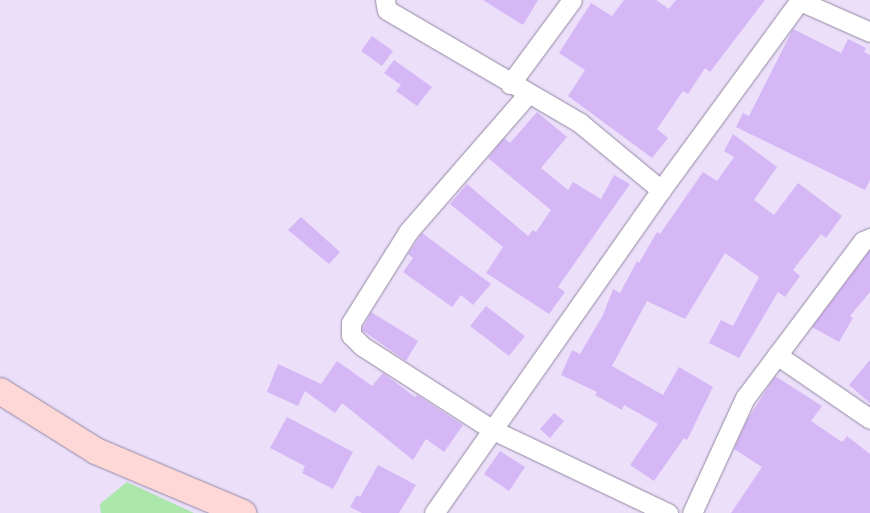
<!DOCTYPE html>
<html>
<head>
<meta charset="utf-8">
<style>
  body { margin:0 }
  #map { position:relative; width:870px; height:513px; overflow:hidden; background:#ebdffa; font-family:"PT Sans Narrow",sans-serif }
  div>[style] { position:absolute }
  .green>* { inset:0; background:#abe7ab }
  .building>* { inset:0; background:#d6b7f6 }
  .roads { filter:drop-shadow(0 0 1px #9488a1) drop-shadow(0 0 1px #9488a1) }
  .street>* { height:19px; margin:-9.5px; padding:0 9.5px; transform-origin:9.5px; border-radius:9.5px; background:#fff }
  .secondary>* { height:26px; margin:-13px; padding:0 13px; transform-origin:13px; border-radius:13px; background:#fed7d7 }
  span { translate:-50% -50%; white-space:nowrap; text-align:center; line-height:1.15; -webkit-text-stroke:4px #fff; paint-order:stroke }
</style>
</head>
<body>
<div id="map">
  <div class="green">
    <div style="clip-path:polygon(127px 482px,194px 513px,101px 513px,100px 504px)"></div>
  </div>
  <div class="building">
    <div style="clip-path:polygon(483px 0,538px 0,523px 25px)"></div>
    <div style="clip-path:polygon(624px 0,656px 0,669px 9px,676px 0,765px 0,710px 72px,705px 68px,688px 94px,683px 91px,657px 129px,668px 138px,652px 158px,568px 96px,585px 70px,559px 53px,591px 3px,612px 16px)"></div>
    <div style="clip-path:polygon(793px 29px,841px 53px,848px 39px,866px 48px,864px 52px,870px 55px,870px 180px,865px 190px,736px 127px,743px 113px,749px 116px)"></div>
    <div style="clip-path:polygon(372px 36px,393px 51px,382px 66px,361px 51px)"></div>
    <div style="clip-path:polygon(394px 60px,432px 87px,417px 106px,396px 91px,401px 85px,384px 73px)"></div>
    <div style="clip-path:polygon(537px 112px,567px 137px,541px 168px,568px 190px,573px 182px,601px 199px,614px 175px,630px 184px,558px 287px,565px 292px,549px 314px,486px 273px,503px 247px,450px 204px,467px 184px,528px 236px,533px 230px,536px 232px,551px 210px,488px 158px,504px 138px,510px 143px)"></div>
    <div style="clip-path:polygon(733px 134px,777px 167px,754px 200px,774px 215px,798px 183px,842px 216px,826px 238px,821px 234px,793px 270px,800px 276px,785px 297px,778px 292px,739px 358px,709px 343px,721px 320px,733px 326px,759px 277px,725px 253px,685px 319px,647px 301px,612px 366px,663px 395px,679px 367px,713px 387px,687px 440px,684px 438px,654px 481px,630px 465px,658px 424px,624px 405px,622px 410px,595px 395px,597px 392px,561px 375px,572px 350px,580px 354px,603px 315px,613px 289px,620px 293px,637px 261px,639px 263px,657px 232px,660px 234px,703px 172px,717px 181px,734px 157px,724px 151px)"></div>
    <div style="clip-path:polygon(301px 217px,340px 252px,329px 264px,288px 230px)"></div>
    <div style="clip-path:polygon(422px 233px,491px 284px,473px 305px,461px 295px,452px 307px,403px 272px,413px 258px,408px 254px)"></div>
    <div style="clip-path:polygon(870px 250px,870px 292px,850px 316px,853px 318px,839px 342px,812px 327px)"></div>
    <div style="clip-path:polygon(486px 306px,525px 336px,509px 356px,470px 326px)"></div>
    <div style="clip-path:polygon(371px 312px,418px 341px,406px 361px,362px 330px)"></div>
    <div style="clip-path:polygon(870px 360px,870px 403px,849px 385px)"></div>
    <div style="clip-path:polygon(337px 361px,372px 386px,383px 373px,415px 397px,417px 395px,463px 425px,444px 452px,426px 439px,413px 460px,342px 403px,335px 413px,305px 391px,298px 406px,267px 392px,278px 364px,321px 384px)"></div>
    <div style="clip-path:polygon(775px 376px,822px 406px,811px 421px,842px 442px,847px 436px,870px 454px,870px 513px,731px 513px,762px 467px,734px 449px,746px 422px)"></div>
    <div style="clip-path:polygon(554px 413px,564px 421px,550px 438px,540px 429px)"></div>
    <div style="clip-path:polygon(287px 417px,353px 452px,333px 489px,302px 473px,305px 466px,270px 448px)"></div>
    <div style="clip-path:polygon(500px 451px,525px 467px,509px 491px,484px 474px)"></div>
    <div style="clip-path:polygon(378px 465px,416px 485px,399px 513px,362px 513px,350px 507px,357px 495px,360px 497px)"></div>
  </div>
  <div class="roads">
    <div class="street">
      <div style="left:385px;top:0;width:10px;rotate:79deg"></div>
      <div style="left:387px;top:10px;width:224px;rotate:30.3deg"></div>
      <div style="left:580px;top:123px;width:105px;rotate:39.6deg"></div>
      <div style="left:800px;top:1px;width:77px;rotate:23.9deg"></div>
      <div style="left:510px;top:84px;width:104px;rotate:-53.6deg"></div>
      <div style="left:527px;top:95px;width:181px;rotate:131deg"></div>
      <div style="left:408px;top:232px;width:107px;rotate:122.1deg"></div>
      <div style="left:351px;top:323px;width:12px;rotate:90deg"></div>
      <div style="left:351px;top:335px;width:16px;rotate:45deg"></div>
      <div style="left:362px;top:346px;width:156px;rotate:32.7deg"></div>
      <div style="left:493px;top:430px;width:194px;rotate:25.4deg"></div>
      <div style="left:777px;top:355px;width:113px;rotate:34.5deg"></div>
      <div style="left:434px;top:513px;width:395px;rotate:-54.9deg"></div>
      <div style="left:661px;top:190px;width:235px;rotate:-53.8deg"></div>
      <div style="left:692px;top:513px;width:127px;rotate:-65.3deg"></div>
      <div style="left:745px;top:398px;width:196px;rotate:-53.1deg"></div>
      <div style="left:863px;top:241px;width:8px;rotate:-23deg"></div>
    </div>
    <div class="secondary">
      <div style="left:0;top:391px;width:113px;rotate:32deg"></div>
      <div style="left:96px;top:451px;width:160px;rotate:22.9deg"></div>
    </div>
  </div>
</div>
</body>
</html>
